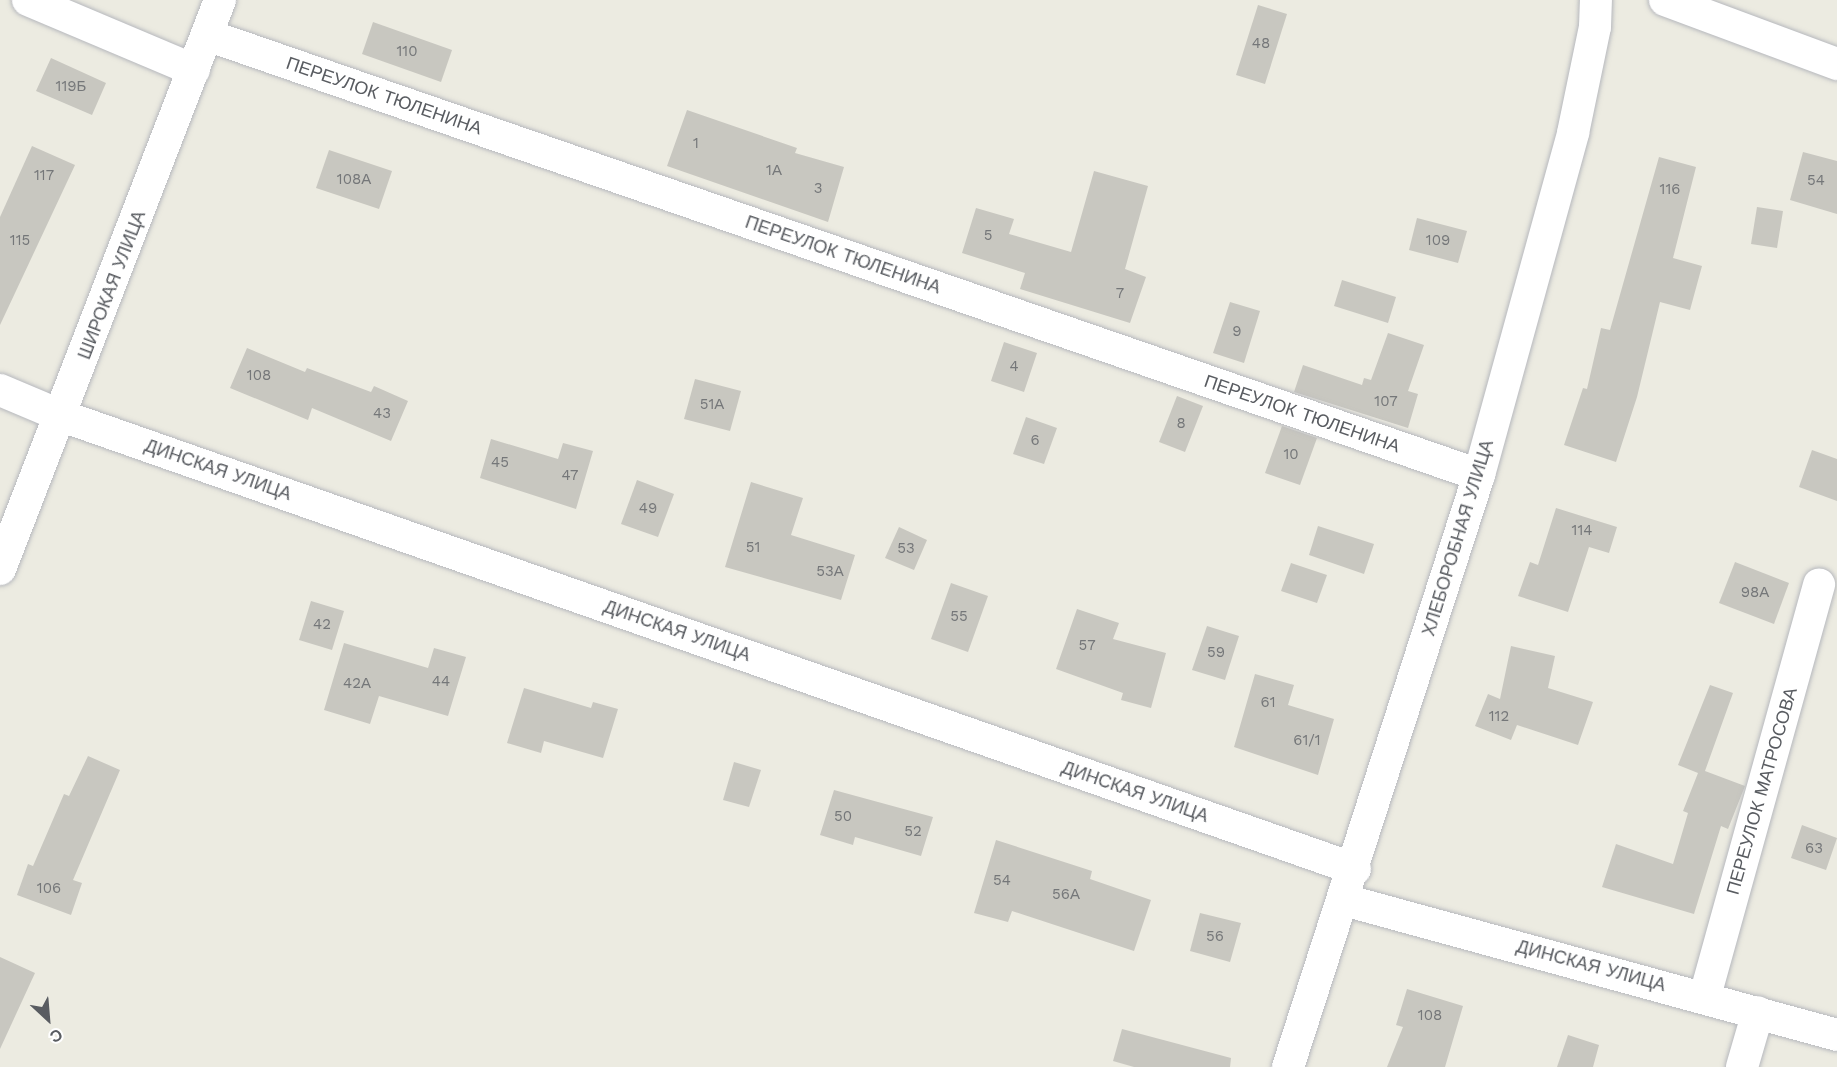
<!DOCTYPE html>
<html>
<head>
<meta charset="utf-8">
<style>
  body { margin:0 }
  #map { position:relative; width:1837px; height:1067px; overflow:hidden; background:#ecebe1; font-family:"Work Sans",sans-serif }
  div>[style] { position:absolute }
  .building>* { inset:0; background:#c8c7c0 }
  .roads { filter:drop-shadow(0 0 2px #b6b8bd) drop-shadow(0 0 2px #b6b8bd) }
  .minor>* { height:32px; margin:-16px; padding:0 16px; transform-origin:16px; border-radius:16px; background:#fff }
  span { translate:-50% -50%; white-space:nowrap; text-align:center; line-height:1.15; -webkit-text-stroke:4.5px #fff; paint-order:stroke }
  .number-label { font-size:15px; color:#757779 }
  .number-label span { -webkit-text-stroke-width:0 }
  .street-label { font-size:18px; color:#595c61 }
  .north { position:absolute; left:18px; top:989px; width:60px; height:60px; -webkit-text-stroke:4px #fff; paint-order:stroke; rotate:154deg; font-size:16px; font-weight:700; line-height:24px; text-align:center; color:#595c61 }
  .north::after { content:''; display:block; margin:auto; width:21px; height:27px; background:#595c61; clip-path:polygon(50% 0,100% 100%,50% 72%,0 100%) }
</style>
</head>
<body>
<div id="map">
  <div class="building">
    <div style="clip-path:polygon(1258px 5px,1287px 14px,1265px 84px,1236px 75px)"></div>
    <div style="clip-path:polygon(373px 22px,452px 50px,441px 82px,362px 54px)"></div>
    <div style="clip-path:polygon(51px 58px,106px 83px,92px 115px,36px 91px)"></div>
    <div style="clip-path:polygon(687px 110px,797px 148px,795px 153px,844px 167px,828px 222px,667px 166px)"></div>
    <div style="clip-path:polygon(32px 146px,75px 165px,0 325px,0 217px)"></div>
    <div style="clip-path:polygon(329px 150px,392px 171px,379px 209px,316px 188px)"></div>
    <div style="clip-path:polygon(1803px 152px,1837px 161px,1837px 214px,1790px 200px)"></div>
    <div style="clip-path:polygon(1659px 157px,1696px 167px,1673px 258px,1702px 266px,1690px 310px,1660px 302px,1637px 397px,1616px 462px,1564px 445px,1583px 388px,1587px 389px,1601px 328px,1610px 330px)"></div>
    <div style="clip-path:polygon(1094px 171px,1148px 186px,1125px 269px,1146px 277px,1130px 323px,1020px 289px,1025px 273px,962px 253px,976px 208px,1014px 219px,1009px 234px,1071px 252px)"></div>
    <div style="clip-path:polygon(1757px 207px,1783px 211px,1777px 248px,1751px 244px)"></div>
    <div style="clip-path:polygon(1417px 218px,1467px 231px,1458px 263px,1409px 250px)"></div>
    <div style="clip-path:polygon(1342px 280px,1396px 297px,1388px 323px,1334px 306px)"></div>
    <div style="clip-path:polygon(1230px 302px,1260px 311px,1244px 363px,1213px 353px)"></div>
    <div style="clip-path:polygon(1388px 333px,1424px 345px,1408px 391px,1418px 394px,1408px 428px,1294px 392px,1303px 365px,1362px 385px,1364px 378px,1371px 380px)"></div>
    <div style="clip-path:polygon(1004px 342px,1037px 353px,1024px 392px,991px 381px)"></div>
    <div style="clip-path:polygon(247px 348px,305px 372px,307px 368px,371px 392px,374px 386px,408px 401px,391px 441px,312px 408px,308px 420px,230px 388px)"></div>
    <div style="clip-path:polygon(695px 379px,741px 391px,730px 431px,684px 419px)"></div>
    <div style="clip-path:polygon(1177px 396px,1203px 406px,1185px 452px,1159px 442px)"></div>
    <div style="clip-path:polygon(1026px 417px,1057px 428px,1044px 464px,1013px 454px)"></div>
    <div style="clip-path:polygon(1282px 426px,1317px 438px,1300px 485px,1265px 473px)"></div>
    <div style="clip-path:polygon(491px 439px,558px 459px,563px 443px,593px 451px,576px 509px,480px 478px)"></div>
    <div style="clip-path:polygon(1812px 450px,1837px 459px,1837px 501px,1799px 487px)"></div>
    <div style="clip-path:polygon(637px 480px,674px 494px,658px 537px,621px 524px)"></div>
    <div style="clip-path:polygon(751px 482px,803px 498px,791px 535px,855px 555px,841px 600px,725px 567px)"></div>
    <div style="clip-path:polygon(1556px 508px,1617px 527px,1609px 553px,1589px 547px,1568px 612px,1518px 596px,1530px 562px,1538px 565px)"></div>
    <div style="clip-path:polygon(1318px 526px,1374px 544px,1364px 574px,1309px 555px)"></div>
    <div style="clip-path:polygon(899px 527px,927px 540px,914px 570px,885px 558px)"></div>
    <div style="clip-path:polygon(1735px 562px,1789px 583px,1774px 624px,1719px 603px)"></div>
    <div style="clip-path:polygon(1291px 563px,1327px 575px,1317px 603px,1281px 591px)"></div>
    <div style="clip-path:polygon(951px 583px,988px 596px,968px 652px,931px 639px)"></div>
    <div style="clip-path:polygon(311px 601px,344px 611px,332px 650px,299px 640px)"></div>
    <div style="clip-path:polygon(1077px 609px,1119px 623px,1113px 639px,1166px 653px,1151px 708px,1121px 700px,1123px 693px,1056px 669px)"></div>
    <div style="clip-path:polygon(1207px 626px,1239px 636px,1225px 680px,1192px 670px)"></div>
    <div style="clip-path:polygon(344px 643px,428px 668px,434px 648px,466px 657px,448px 716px,379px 696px,370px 724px,324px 710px)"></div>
    <div style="clip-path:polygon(1511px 646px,1555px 656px,1548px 688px,1593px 702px,1578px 745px,1517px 725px,1511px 740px,1475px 726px,1488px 694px,1500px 699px)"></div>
    <div style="clip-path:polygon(1255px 674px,1294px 685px,1288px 705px,1334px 719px,1318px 775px,1234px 747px)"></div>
    <div style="clip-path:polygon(1710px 685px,1733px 693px,1705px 771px,1745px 786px,1728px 829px,1721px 826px,1694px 914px,1602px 887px,1616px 844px,1673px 864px,1688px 813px,1683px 811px,1698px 773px,1678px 765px)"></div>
    <div style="clip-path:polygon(524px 688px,591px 708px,593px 702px,618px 709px,603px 758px,544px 741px,541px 753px,507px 743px)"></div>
    <div style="clip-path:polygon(88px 756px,120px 770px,73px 880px,82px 883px,71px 915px,17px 895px,28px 864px,33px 866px,64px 794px,69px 796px)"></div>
    <div style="clip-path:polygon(734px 762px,761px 770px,749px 807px,723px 800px)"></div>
    <div style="clip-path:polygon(834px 790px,933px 817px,921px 856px,855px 837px,853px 845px,820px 835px)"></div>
    <div style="clip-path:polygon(1802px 825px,1837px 838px,1826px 870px,1791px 858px)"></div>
    <div style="clip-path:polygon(996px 840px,1092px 871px,1090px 879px,1151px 900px,1134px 951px,1012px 911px,1008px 922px,974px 913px)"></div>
    <div style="clip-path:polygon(1200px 913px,1241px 923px,1230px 962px,1190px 951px)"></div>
    <div style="clip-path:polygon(0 957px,35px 973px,0 1049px)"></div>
    <div style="clip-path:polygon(1407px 989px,1463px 1006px,1445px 1067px,1387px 1067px,1403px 1027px,1396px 1025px)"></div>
    <div style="clip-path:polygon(1122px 1029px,1231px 1058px,1230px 1067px,1134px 1067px,1113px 1061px)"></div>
    <div style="clip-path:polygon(1568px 1035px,1599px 1045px,1593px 1067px,1557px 1067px)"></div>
  </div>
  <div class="roads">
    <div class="minor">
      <div style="left:28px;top:0;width:180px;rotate:22.9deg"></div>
      <div style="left:1665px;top:0;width:184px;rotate:20.4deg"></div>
      <div style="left:207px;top:35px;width:1346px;rotate:19.08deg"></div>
      <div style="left:0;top:390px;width:67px;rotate:22.8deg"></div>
      <div style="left:62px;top:416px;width:1370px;rotate:19.31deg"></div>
      <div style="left:0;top:569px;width:610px;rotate:-68.86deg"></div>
      <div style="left:1344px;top:900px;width:511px;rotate:15.31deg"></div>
      <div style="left:1705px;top:996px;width:427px;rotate:-74.5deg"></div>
      <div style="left:1288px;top:1067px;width:622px;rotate:-72.12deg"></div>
      <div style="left:1479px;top:475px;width:355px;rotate:-74.6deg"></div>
      <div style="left:1573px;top:133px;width:108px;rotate:-78.3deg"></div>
      <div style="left:1595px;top:27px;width:27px;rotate:-88deg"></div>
      <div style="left:1742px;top:1067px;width:57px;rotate:-73.8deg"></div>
    </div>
  </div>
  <div class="number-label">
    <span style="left:1261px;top:44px">48</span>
    <span style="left:407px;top:52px">110</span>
    <span style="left:71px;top:87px">119Б</span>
    <span style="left:696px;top:144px">1</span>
    <span style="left:774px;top:171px">1А</span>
    <span style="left:44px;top:176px">117</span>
    <span style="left:354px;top:180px">108А</span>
    <span style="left:1816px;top:181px">54</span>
    <span style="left:818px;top:189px">3</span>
    <span style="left:1670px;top:190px">116</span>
    <span style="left:988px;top:236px">5</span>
    <span style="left:20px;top:241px">115</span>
    <span style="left:1438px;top:241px">109</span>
    <span style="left:1120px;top:294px">7</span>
    <span style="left:1237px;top:332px">9</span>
    <span style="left:1014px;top:367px">4</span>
    <span style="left:259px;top:376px">108</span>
    <span style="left:1386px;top:402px">107</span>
    <span style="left:712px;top:405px">51А</span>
    <span style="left:382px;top:414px">43</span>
    <span style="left:1181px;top:424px">8</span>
    <span style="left:1035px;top:441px">6</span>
    <span style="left:1291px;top:455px">10</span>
    <span style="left:500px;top:463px">45</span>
    <span style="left:570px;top:476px">47</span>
    <span style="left:648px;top:509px">49</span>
    <span style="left:1582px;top:531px">114</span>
    <span style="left:753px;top:548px">51</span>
    <span style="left:906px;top:549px">53</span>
    <span style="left:830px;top:572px">53А</span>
    <span style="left:1755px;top:593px">98А</span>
    <span style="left:959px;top:617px">55</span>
    <span style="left:322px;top:625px">42</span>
    <span style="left:1087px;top:646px">57</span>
    <span style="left:1216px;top:653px">59</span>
    <span style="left:441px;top:682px">44</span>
    <span style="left:357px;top:684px">42А</span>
    <span style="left:1268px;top:703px">61</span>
    <span style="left:1499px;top:717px">112</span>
    <span style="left:1307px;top:741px">61/1</span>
    <span style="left:843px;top:817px">50</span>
    <span style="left:913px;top:832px">52</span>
    <span style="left:1814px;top:849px">63</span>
    <span style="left:1002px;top:881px">54</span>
    <span style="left:49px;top:889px">106</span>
    <span style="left:1066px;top:895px">56А</span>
    <span style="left:1215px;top:937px">56</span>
    <span style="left:1430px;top:1016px">108</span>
  </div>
  <div class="street-label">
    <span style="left:384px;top:96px;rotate:19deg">ПЕРЕУЛОК ТЮЛЕНИНА</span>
    <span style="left:843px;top:255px;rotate:19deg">ПЕРЕУЛОК ТЮЛЕНИНА</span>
    <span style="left:112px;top:285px;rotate:-69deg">ШИРОКАЯ УЛИЦА</span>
    <span style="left:1302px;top:414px;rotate:19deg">ПЕРЕУЛОК ТЮЛЕНИНА</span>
    <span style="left:218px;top:470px;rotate:19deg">ДИНСКАЯ УЛИЦА</span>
    <span style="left:1458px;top:538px;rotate:-73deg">ХЛЕБОРОБНАЯ УЛИЦА</span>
    <span style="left:677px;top:631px;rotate:19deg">ДИНСКАЯ УЛИЦА</span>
    <span style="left:1762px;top:791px;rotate:-74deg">ПЕРЕУЛОК МАТРОСОВА</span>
    <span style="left:1135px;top:792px;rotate:19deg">ДИНСКАЯ УЛИЦА</span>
    <span style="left:1591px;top:966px;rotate:15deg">ДИНСКАЯ УЛИЦА</span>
  </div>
  <div class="north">С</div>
</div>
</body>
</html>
